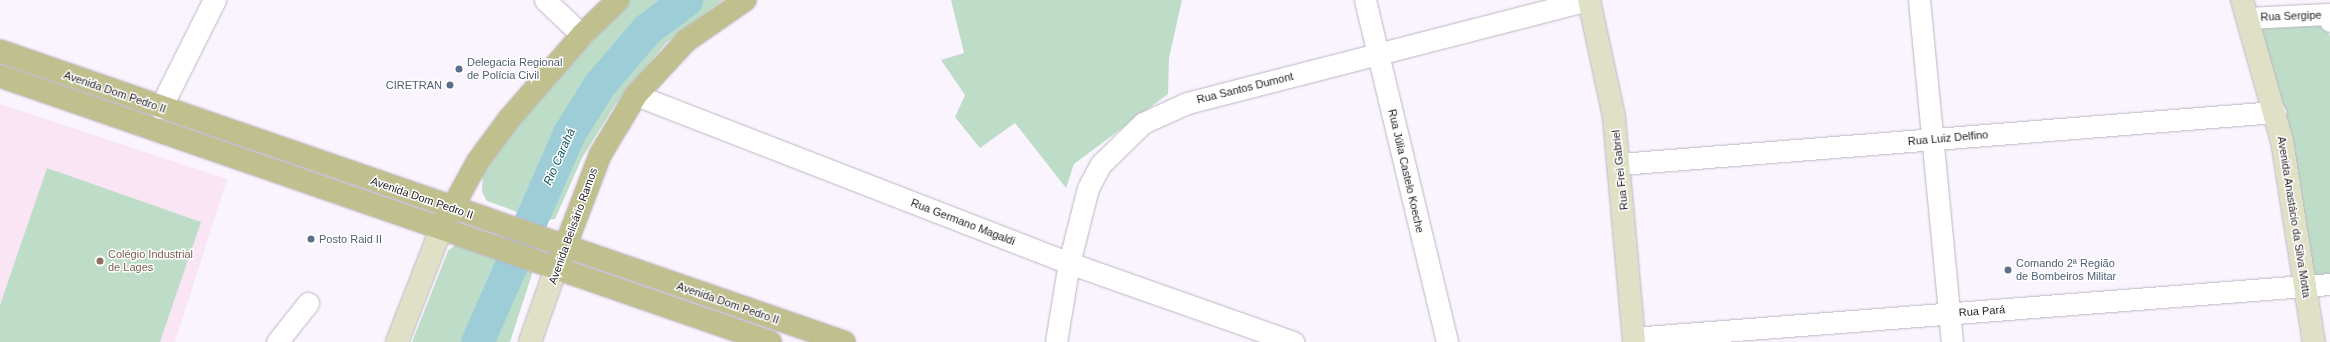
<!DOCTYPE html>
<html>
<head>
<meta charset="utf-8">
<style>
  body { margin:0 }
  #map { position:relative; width:2330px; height:342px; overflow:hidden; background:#f9f4fd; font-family:Arial,sans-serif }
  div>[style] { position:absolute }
  .education>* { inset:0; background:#fae5f4 }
  .green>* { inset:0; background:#beddc8 }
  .river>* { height:33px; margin:-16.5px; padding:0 16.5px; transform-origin:16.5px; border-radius:16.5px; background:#9dced8 }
  .roads { filter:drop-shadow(0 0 1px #beb5c4) drop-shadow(0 0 1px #beb5c4) }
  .minor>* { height:21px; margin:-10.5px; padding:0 10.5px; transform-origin:10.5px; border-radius:10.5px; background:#fff }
  .tertiary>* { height:22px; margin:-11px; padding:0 11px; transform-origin:11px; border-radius:11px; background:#fff }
  .secondary>* { height:22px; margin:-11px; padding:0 11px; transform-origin:11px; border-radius:11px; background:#e0e0c7 }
  .primary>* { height:22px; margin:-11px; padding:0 11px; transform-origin:11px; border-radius:11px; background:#c0c08f }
  .dots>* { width:11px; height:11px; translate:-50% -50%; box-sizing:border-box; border:2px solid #fff; border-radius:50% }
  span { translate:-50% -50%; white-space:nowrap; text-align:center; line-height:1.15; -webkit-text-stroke:3px #fff; paint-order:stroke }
  .street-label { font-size:11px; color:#1c191e }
  .service-label { font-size:11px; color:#4e5e75 }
  .left { translate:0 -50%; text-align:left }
  .right { translate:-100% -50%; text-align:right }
  .education-label { font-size:11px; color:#785e54 }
  .water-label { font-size:12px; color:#115560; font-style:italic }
</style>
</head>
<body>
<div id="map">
  <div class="education">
    <div style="clip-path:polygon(0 104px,227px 179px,175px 342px,0 342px)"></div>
  </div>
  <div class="green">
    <div style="clip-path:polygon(629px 0,723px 0,666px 43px,615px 105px,582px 158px,555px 219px,542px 221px,487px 201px,482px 192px,483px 171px,548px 86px,596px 31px)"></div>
    <div style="clip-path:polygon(951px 0,1182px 0,1169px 58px,1168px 94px,1074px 164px,1066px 188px,1015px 123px,980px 148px,955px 117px,965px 95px,941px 60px,964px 53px)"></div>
    <div style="clip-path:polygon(2324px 21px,2330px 37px,2330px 280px,2308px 281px,2252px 23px)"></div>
    <div style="clip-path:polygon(47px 168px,201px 222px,160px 342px,0 342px,0 305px)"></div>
    <div style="clip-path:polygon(458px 243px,533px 271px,510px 342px,412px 342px,448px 251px)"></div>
  </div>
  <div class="river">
    <div style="left:477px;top:342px;width:228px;rotate:-66.2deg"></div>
    <div style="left:569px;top:133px;width:57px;rotate:-58deg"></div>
    <div style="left:599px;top:85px;width:74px;rotate:-49.4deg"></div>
    <div style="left:647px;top:29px;width:49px;rotate:-36.6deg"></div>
  </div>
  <div class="roads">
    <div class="minor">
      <div style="left:545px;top:0;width:51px;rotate:43.4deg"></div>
      <div style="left:1365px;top:0;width:352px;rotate:76.5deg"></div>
      <div style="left:1919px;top:0;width:344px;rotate:84.5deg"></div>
      <div style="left:2247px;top:18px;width:81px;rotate:-2.8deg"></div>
      <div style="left:2328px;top:14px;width:7px;rotate:74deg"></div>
      <div style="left:636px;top:95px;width:464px;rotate:21.2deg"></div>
      <div style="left:1069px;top:263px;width:238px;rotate:19.4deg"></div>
      <div style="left:1620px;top:164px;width:657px;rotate:-4.54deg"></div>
      <div style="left:1633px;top:338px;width:699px;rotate:-4.43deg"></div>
      <div style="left:277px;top:342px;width:50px;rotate:-51.5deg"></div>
      <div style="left:1056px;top:342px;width:80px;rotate:-80.7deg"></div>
      <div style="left:1069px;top:263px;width:77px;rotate:-75.8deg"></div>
      <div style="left:1088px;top:188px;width:27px;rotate:-62deg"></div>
      <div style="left:1101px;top:164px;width:59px;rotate:-44.3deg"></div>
      <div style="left:1143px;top:123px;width:48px;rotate:-24.4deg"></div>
      <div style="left:1187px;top:103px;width:413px;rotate:-14.4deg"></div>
    </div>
    <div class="tertiary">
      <div style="left:161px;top:108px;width:121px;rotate:-63.4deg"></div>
    </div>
    <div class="secondary">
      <div style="left:1589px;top:0;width:120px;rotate:77.9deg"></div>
      <div style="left:1614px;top:117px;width:226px;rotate:84.9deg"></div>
      <div style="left:2242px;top:0;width:147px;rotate:74.2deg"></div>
      <div style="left:2282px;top:141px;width:204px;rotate:81deg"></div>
      <div style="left:397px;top:342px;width:121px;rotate:-68.7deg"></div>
      <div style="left:530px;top:342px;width:78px;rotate:-70.6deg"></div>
    </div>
    <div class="primary">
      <div style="left:0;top:51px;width:893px;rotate:19.02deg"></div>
      <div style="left:0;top:76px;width:815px;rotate:19.06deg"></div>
      <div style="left:445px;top:221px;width:68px;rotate:-61.2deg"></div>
      <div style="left:478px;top:161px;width:52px;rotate:-53.6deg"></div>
      <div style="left:509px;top:119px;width:111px;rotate:-49deg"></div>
      <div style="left:582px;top:35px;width:50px;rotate:-44.2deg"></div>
      <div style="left:560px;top:260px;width:112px;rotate:-69.1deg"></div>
      <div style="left:600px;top:155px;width:70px;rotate:-59deg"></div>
      <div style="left:636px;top:95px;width:74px;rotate:-47.2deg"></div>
      <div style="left:686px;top:41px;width:72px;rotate:-34.8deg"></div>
    </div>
  </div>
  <div class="dots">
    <div style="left:459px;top:69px;background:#5c6f8a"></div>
    <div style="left:450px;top:85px;background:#5c6f8a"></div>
    <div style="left:311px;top:239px;background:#5c6f8a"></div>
    <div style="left:100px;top:261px;background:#8d6e63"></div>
    <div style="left:2008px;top:270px;background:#5c6f8a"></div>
  </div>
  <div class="street-label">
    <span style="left:2291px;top:16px;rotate:-2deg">Rua Sergipe</span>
    <span style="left:1245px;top:88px;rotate:-14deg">Rua Santos Dumont</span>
    <span style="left:115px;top:92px;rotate:19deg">Avenida Dom Pedro II</span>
    <span style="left:1948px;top:138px;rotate:-5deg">Rua Luiz Delfino</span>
    <span style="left:1620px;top:170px;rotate:-96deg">Rua Frei Gabriel</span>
    <span style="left:1406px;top:171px;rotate:77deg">Rua Júlia Castelo Koeche</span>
    <span style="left:422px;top:198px;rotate:19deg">Avenida Dom Pedro II</span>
    <span style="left:2294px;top:217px;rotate:81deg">Avenida Anastácio da Silva Motta</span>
    <span style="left:963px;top:222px;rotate:21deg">Rua Germano Magaldi</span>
    <span style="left:573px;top:226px;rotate:-70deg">Avenida Belisário Ramos</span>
    <span style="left:728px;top:303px;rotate:19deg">Avenida Dom Pedro II</span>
    <span style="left:1982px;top:311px;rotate:-4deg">Rua Pará</span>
  </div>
  <div class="service-label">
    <span class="left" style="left:467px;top:69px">Delegacia Regional<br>de Polícia Civil</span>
    <span class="right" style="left:442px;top:85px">CIRETRAN</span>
    <span class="left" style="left:319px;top:239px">Posto Raid II</span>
    <span class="left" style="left:2016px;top:270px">Comando 2ª Região<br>de Bombeiros Militar</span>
  </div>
  <div class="education-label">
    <span class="left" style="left:108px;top:261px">Colégio Industrial<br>de Lages</span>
  </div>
  <div class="water-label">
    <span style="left:560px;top:157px;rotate:-66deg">Rio Carahá</span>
  </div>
</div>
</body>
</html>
